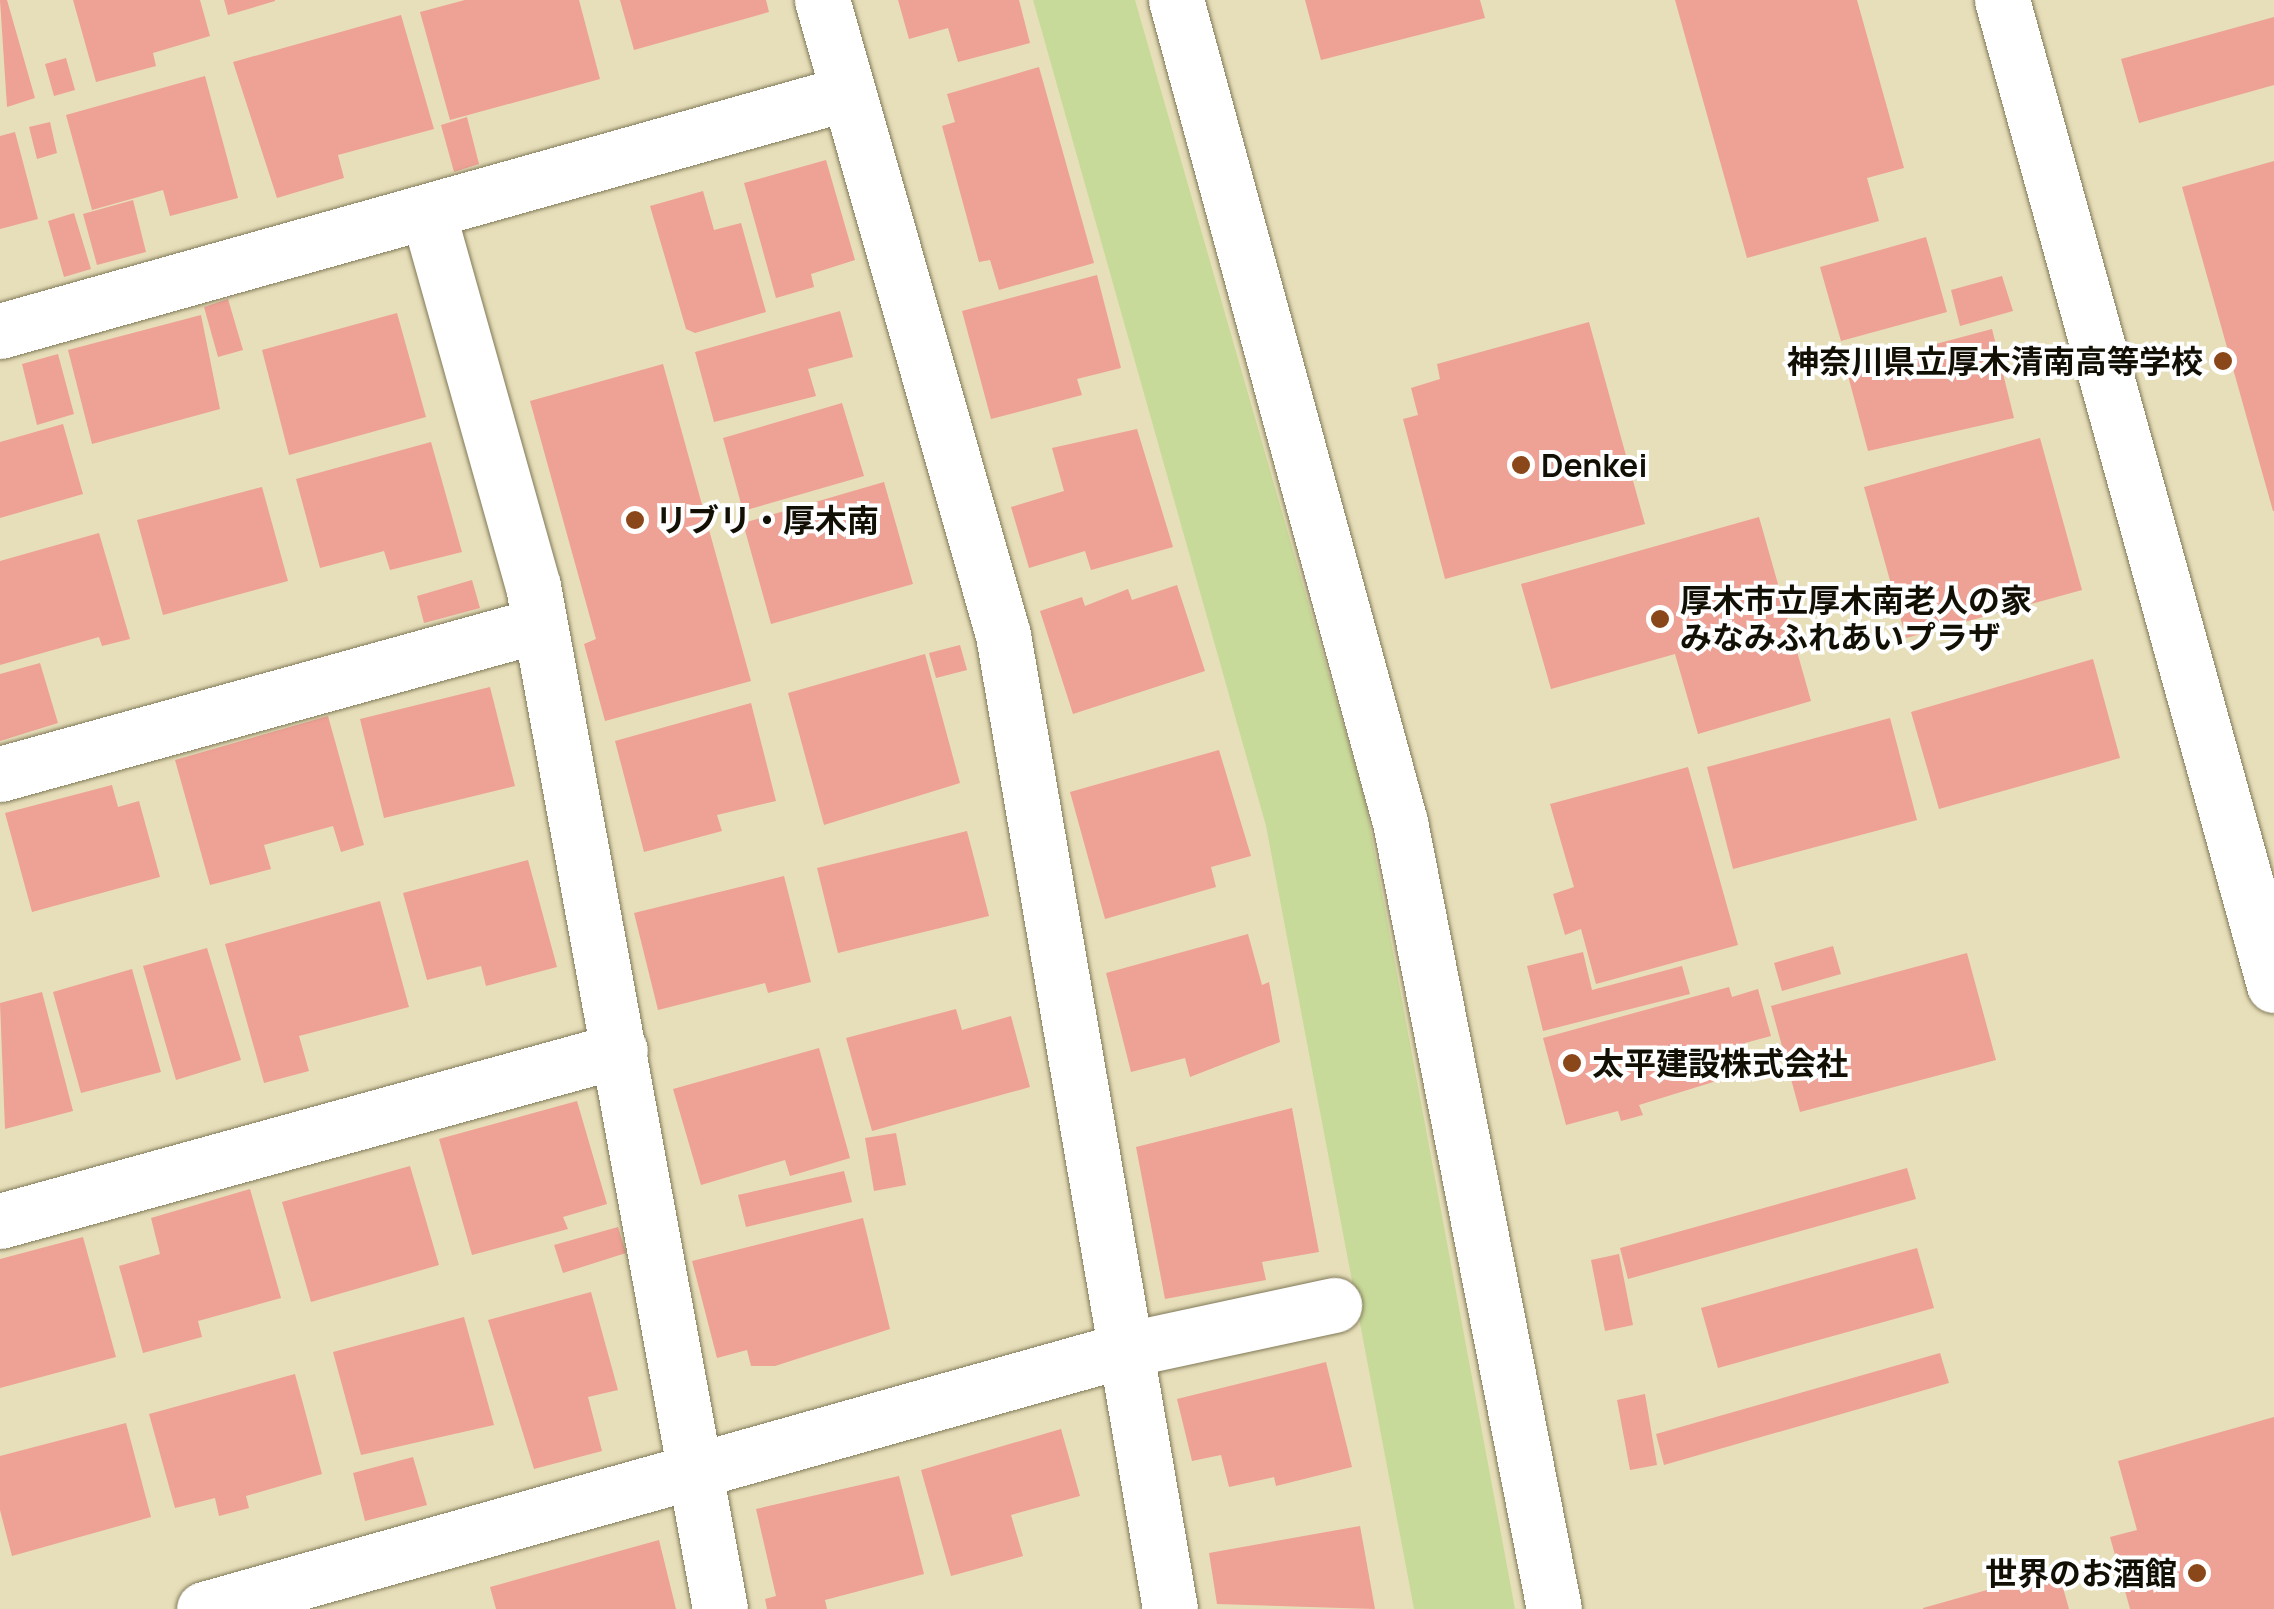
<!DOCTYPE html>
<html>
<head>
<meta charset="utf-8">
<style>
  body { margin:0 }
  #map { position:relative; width:2274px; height:1609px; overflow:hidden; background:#e7dfba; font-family:Manrope,"Noto Sans JP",sans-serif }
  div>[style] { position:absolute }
  .green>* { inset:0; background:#c8da9a }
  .building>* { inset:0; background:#eea195 }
  .roads { filter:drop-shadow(0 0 2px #817958) drop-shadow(0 0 2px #817958) }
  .minor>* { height:55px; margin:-27.5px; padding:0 27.5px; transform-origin:27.5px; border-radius:27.5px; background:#fff }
  .tertiary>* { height:55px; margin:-27.5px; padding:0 27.5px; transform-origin:27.5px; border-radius:27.5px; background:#fff }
  .dots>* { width:28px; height:28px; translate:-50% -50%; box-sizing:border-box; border:5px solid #fff; border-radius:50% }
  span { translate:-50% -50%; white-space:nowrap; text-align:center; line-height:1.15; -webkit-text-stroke:8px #fff; paint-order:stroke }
  .poi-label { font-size:32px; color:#120f04; font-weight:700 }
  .right { translate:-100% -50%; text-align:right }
  .left { translate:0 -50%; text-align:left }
</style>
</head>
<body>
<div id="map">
  <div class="green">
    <div style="clip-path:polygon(1033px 0,1135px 0,1365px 801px,1515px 1609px,1414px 1609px,1266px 826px)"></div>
  </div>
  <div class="building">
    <div style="clip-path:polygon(0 0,7px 0,35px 98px,7px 107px)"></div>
    <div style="clip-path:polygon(73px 0,200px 0,210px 36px,153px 53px,156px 66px,96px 82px)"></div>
    <div style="clip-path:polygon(224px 0,275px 0,275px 1px,228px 15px)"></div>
    <div style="clip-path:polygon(465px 0,579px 0,600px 79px,450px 120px,420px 12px)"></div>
    <div style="clip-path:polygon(620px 0,766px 0,769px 12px,634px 50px)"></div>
    <div style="clip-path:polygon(898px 0,1019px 0,1030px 43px,958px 62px,948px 28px,909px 39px)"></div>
    <div style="clip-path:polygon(1305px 0,1480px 0,1485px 18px,1321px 60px)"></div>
    <div style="clip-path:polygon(1675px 0,1857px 0,1904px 168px,1867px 178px,1879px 221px,1747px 258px)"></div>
    <div style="clip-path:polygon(401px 15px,434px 129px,338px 155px,344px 178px,277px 198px,233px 62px)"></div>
    <div style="clip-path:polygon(2274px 17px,2274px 85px,2139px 123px,2121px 59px)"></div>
    <div style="clip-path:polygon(66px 58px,75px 90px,54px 96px,45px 64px)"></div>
    <div style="clip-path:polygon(1039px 67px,1094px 263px,999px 290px,990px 260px,979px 262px,942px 126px,955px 122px,947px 94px)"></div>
    <div style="clip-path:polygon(205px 76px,238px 198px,170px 216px,163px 190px,92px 210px,66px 115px)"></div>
    <div style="clip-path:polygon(467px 117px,479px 164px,454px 172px,441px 125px)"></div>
    <div style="clip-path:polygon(50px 122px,57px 153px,37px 159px,29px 127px)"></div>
    <div style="clip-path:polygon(15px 132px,38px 219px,0 229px,0 136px)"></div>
    <div style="clip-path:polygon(826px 160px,855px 260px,811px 274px,814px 287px,776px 298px,744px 183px)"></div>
    <div style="clip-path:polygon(2274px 161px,2274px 511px,2273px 511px,2182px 187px)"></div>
    <div style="clip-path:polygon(703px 191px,714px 230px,741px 223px,766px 312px,695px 333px,686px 329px,650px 206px)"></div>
    <div style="clip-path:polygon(133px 200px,146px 252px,97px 265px,83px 214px)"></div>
    <div style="clip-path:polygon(74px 213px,91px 269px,64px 277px,48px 221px)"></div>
    <div style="clip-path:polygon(1926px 237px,1947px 312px,1841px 341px,1820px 267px)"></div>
    <div style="clip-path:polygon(1097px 275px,1121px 368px,1077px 379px,1082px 395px,991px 419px,962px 311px)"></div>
    <div style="clip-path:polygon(2002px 276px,2013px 311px,1960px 326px,1951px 290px)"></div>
    <div style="clip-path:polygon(228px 299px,243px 350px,218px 357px,204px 307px)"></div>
    <div style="clip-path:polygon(840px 311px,853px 357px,808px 369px,816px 396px,714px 422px,695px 352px)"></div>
    <div style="clip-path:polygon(397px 313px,426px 417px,289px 455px,262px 350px)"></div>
    <div style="clip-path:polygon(201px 315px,220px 409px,92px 444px,68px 350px)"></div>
    <div style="clip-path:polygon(1589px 322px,1645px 524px,1445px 579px,1403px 419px,1418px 415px,1411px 388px,1440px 379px,1437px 364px)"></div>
    <div style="clip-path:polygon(1992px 329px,2014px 418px,1868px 451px,1846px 368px)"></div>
    <div style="clip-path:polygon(58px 354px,74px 414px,37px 425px,22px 364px)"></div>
    <div style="clip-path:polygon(663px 364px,751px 681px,605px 721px,584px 644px,596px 639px,530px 401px)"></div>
    <div style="clip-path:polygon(842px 403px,864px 476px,743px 511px,723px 438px)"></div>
    <div style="clip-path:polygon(63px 424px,83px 494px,0 518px,0 442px)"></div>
    <div style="clip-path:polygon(1137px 429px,1173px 547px,1091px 570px,1085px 551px,1029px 568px,1011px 507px,1064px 491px,1052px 448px)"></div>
    <div style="clip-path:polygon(2040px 438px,2082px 590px,1906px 638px,1864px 487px)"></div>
    <div style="clip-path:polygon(431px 442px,462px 552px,390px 570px,384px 551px,320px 568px,296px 479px)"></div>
    <div style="clip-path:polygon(884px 482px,913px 584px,771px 624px,743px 523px)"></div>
    <div style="clip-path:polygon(262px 487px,288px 581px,163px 615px,137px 520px)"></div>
    <div style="clip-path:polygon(1759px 517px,1811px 701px,1698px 734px,1675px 654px,1551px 689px,1521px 584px)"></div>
    <div style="clip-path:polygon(99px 533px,130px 639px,102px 646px,99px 637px,0 665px,0 561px)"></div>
    <div style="clip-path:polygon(472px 580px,480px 608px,424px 623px,417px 596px)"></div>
    <div style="clip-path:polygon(1177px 585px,1205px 671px,1073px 714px,1040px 611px,1082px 597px,1085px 606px,1128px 589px,1132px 600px)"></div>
    <div style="clip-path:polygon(960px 645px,967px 670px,936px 678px,929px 653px)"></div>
    <div style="clip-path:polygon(925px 654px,960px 783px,824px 825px,788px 693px)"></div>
    <div style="clip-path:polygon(2093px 659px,2120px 758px,1939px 809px,1911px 712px)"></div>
    <div style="clip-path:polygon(40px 663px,58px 723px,0 741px,0 674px)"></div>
    <div style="clip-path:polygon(490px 687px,515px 786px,384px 818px,360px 719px)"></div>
    <div style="clip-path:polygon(751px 703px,776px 801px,717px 815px,722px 831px,644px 852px,615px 741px)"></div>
    <div style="clip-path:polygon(328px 716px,364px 845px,341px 852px,333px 826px,264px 845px,271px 869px,210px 885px,175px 760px)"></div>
    <div style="clip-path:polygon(1890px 718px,1917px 820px,1733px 869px,1707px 767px)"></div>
    <div style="clip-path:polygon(1219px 750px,1251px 856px,1211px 867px,1216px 887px,1105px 919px,1070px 792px)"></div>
    <div style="clip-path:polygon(1688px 767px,1738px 945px,1596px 984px,1581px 929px,1565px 935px,1553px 894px,1574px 887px,1550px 804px)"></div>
    <div style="clip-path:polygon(112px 785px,118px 807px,139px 801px,160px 877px,32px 912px,5px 813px)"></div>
    <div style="clip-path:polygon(967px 831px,989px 916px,838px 953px,817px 868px)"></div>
    <div style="clip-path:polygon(528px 860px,557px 967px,486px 986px,481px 966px,427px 980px,403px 893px)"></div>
    <div style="clip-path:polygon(784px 876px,811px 982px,768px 993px,765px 983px,658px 1010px,634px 913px)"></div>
    <div style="clip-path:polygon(380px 901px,409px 1007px,299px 1036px,309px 1071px,264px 1083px,225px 944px)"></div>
    <div style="clip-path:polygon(1248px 934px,1262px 985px,1269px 982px,1280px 1042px,1190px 1077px,1185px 1058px,1131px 1072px,1106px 973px)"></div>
    <div style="clip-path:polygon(1833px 946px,1841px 974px,1782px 991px,1774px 963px)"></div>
    <div style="clip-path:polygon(207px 948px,241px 1060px,176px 1080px,143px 966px)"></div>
    <div style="clip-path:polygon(1583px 952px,1592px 990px,1682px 966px,1690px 994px,1543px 1031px,1527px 966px)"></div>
    <div style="clip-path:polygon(1967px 953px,1996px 1060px,1800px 1112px,1771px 1006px)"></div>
    <div style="clip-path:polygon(132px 969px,161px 1072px,81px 1093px,53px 992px)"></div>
    <div style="clip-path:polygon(1729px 987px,1732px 997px,1758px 989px,1771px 1036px,1745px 1043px,1752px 1070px,1639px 1105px,1643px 1115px,1621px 1121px,1618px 1111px,1566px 1125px,1543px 1038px)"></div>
    <div style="clip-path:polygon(42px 992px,73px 1111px,5px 1129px,0 1003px)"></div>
    <div style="clip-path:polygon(956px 1009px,962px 1030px,1011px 1016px,1030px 1087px,872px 1131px,846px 1038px)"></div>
    <div style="clip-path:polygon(819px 1048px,850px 1158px,790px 1176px,785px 1160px,701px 1185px,673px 1089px)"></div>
    <div style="clip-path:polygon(577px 1101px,607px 1204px,563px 1217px,568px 1229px,472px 1255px,439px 1139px)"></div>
    <div style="clip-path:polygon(1292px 1108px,1319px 1252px,1262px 1262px,1266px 1280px,1165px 1299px,1136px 1147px)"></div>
    <div style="clip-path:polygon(896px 1133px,906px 1185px,874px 1191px,865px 1138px)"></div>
    <div style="clip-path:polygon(410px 1166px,439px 1265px,311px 1302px,282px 1202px)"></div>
    <div style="clip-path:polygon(1907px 1168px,1916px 1199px,1628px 1279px,1620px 1248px)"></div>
    <div style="clip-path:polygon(844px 1171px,852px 1202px,746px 1227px,738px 1195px)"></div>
    <div style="clip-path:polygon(250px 1189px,281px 1298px,198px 1321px,202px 1337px,143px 1353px,119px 1266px,160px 1254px,151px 1218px)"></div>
    <div style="clip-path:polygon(863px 1218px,890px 1329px,775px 1366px,751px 1366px,747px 1350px,717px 1358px,692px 1261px)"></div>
    <div style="clip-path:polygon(618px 1227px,626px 1253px,563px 1273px,554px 1245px)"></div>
    <div style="clip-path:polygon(83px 1237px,116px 1357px,0 1388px,0 1259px)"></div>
    <div style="clip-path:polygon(1917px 1248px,1934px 1308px,1718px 1368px,1701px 1308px)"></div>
    <div style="clip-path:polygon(1619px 1254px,1633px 1325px,1605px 1331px,1591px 1260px)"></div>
    <div style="clip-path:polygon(591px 1292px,618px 1390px,588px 1397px,602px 1451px,534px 1469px,488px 1320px)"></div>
    <div style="clip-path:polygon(464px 1317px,494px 1425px,361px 1455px,333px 1352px)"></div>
    <div style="clip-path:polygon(1940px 1353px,1949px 1383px,1664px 1465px,1656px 1434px)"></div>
    <div style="clip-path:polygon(1326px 1362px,1352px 1467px,1276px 1486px,1274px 1477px,1229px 1487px,1221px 1455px,1192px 1461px,1177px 1399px)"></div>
    <div style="clip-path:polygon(295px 1374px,322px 1474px,246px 1496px,249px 1508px,219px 1516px,215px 1498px,175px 1508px,149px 1414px)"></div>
    <div style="clip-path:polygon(1645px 1394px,1657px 1465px,1630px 1470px,1617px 1400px)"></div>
    <div style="clip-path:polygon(2274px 1417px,2274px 1609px,2130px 1609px,2110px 1537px,2137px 1530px,2118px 1461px)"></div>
    <div style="clip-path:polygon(126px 1423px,151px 1517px,12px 1556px,0 1510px,0 1456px)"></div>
    <div style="clip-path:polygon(1061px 1429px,1080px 1496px,1011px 1515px,1023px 1556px,951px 1576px,921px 1470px)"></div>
    <div style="clip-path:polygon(413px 1457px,427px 1505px,365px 1521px,353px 1473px)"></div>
    <div style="clip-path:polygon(899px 1476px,924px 1574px,825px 1600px,827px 1609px,767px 1609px,765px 1599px,776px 1596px,756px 1509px)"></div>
    <div style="clip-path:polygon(1360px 1526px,1375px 1609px,1217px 1604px,1209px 1553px)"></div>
    <div style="clip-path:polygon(659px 1540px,676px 1609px,496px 1609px,490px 1587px)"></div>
    <div style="clip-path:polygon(2058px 1570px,2069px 1609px,1923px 1609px,1923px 1608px)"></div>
  </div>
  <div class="roads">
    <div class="minor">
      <div style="left:822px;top:0;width:660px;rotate:74.09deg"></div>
      <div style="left:1003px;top:635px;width:988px;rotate:80.27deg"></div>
      <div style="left:428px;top:213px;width:387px;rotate:74.3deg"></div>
      <div style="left:533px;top:586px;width:1040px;rotate:79.64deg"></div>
      <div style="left:0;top:331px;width:880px;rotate:-15.69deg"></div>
      <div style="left:0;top:774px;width:559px;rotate:-15.45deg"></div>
      <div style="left:0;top:1221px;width:643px;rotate:-15.42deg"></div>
      <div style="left:204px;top:1609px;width:956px;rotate:-15.72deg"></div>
      <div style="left:1124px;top:1350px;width:215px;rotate:-12.1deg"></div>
    </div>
    <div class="tertiary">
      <div style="left:1176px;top:0;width:852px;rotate:74.76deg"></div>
      <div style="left:1400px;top:822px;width:802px;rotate:78.93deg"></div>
      <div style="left:2002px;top:0;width:1022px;rotate:74.56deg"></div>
    </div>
  </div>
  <div class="dots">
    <div style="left:2223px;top:361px;background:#8a471a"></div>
    <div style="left:1521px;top:465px;background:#8a471a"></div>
    <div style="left:635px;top:520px;background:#8a471a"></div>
    <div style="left:1660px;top:619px;background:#8a471a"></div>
    <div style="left:1572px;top:1063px;background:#8a471a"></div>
    <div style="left:2197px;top:1573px;background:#8a471a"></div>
  </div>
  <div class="poi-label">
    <span class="right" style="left:2203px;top:361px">神奈川県立厚木清南高等学校</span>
    <span class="left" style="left:1541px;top:465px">Denkei</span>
    <span class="left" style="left:655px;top:520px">リブリ・厚木南</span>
    <span class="left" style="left:1680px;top:619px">厚木市立厚木南老人の家<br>みなみふれあいプラザ</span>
    <span class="left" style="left:1592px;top:1063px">太平建設株式会社</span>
    <span class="right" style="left:2177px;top:1573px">世界のお酒館</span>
  </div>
</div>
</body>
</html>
